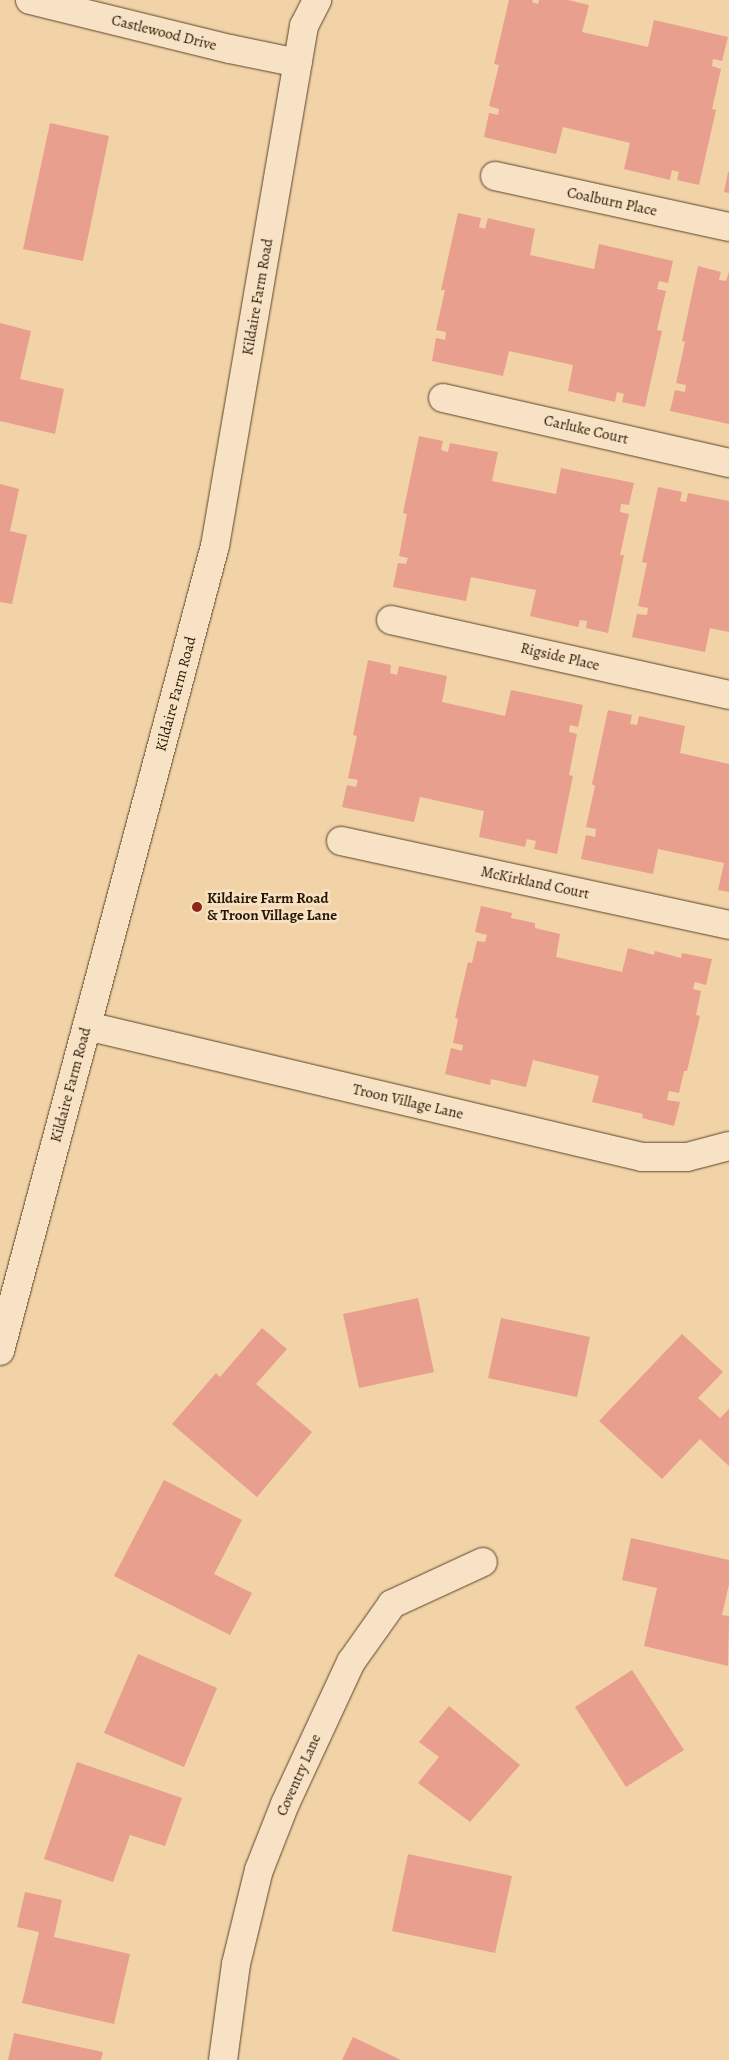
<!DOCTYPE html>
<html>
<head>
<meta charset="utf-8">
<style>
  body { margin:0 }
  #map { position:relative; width:729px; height:2060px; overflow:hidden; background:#f2d3a7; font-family:Alegreya,serif }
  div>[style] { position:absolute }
  .building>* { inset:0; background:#e89f8d }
  .roads { filter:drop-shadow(0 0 1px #5a452a) drop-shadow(0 0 1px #5a452a) }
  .minor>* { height:28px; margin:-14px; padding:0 14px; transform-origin:14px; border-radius:14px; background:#f7e2c6 }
  .secondary>* { height:28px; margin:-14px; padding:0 14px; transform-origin:14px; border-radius:14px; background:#f7e2c6 }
  .dots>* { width:14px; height:14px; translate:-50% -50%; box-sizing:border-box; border:2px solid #f7e2c6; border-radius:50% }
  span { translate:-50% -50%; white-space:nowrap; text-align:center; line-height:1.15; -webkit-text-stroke:5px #f7e2c6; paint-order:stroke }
  .street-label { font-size:15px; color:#281600 }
  .poi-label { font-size:15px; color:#281600; font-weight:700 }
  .left { translate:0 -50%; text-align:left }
</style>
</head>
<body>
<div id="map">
  <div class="building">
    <div style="clip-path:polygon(509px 0,533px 0,532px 2px,538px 4px,539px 0,568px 0,589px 5px,582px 32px,648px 47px,654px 20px,728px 37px,722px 61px,713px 59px,712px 66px,721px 69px,712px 109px,716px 110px,699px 185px,677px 180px,679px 172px,672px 170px,670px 180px,624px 169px,630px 143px,563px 127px,556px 154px,484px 137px,489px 113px,498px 115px,499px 109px,489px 106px,499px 65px,494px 64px)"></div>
    <div style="clip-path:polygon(50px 123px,109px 136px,83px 261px,23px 249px)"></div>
    <div style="clip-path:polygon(728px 172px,729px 172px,729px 193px,724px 192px)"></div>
    <div style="clip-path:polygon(458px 213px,481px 218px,479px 227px,485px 229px,488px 218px,535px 229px,530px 255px,594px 269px,599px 244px,673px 261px,668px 283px,659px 281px,657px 289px,666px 291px,657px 330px,662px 331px,645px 407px,622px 402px,624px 394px,617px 392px,615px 402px,568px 391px,573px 365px,509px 351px,503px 376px,432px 361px,436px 338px,445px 340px,446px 332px,436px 330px,445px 290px,441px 290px)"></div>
    <div style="clip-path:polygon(698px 266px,721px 272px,719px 280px,726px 281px,729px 272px,729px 424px,670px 411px,675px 390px,685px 392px,686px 385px,676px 383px,685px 342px,682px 341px)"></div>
    <div style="clip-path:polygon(0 323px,31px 331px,20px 379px,64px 389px,55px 434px,0 421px)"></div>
    <div style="clip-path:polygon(419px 436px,443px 441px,441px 450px,448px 452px,450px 443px,498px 452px,492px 481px,556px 494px,561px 468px,634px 483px,629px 505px,621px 504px,620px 512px,629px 514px,620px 555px,624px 555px,608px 633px,586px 628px,587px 621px,580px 620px,578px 627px,530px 616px,536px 590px,471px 577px,466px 601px,393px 587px,398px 563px,406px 564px,408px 558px,399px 556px,407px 514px,403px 513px)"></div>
    <div style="clip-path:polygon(0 484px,19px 489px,10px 531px,27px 535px,12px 604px,0 602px)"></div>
    <div style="clip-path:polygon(658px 487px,682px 492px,680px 501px,686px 502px,688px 493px,729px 501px,729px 632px,710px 628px,705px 652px,632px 637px,637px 614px,647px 615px,648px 608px,638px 606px,647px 563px,642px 562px)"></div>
    <div style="clip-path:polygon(368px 660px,391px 665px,390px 673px,397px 675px,399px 666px,447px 676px,442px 702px,505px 716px,511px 690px,583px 705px,578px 727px,570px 725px,569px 732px,577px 734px,569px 775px,573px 776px,557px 854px,534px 849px,536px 841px,527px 839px,525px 847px,479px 837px,484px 811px,420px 797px,414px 822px,342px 807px,347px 785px,356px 787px,358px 780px,348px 778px,357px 736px,353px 735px)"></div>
    <div style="clip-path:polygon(608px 710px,632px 715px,630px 724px,637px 725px,639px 716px,685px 726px,680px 753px,729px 764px,729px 892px,718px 890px,724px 863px,658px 849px,653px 874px,581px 859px,586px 835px,595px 837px,596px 829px,586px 827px,595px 786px,592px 784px)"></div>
    <div style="clip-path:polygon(481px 906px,512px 913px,511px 918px,535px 923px,535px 928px,560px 934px,556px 957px,622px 972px,628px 948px,654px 955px,655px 951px,681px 958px,682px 953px,712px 959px,706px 985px,695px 982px,693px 989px,701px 991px,696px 1015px,700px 1016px,687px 1071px,684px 1071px,679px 1093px,669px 1091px,667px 1100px,680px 1102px,674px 1126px,642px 1118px,643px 1114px,592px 1102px,599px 1076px,533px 1060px,526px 1087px,491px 1079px,490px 1085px,445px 1074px,451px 1048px,462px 1051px,463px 1045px,453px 1043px,458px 1019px,455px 1018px,468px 962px,472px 963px,477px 941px,485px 942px,487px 935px,475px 932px)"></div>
    <div style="clip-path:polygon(418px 1298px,434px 1372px,359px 1388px,343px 1314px)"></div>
    <div style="clip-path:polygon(501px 1318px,590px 1337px,577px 1397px,488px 1378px)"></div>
    <div style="clip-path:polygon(262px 1328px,287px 1349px,256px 1384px,312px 1432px,257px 1497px,172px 1424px,216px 1373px,220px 1377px)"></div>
    <div style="clip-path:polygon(682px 1334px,723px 1372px,698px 1398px,720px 1418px,729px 1409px,729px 1466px,700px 1439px,662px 1479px,599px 1421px)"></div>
    <div style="clip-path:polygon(164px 1480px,242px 1520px,214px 1574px,252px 1593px,230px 1635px,114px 1576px)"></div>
    <div style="clip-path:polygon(631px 1538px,729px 1560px,729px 1584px,722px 1615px,729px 1616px,728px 1666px,644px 1646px,657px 1588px,622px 1580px)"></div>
    <div style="clip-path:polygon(138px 1654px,217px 1688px,184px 1767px,104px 1733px)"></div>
    <div style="clip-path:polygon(632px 1670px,684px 1750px,626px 1787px,575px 1707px)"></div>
    <div style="clip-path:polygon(449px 1706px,520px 1765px,470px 1822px,418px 1783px,439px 1757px,419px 1742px)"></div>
    <div style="clip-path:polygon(77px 1762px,182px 1798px,165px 1846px,130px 1835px,113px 1882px,44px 1859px)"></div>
    <div style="clip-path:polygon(408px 1854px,512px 1876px,495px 1953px,392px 1931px)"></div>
    <div style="clip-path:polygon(25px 1892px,62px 1900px,54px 1937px,130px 1954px,114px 2024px,22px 2003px,39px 1932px,17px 1927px)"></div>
    <div style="clip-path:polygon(14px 2033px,103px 2052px,101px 2060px,8px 2060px)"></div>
    <div style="clip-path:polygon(353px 2037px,401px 2060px,342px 2060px)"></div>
  </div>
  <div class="roads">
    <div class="minor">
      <div style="left:30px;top:0;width:206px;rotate:13.8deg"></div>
      <div style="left:230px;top:49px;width:69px;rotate:11.6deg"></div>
      <div style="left:495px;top:176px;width:239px;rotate:12.3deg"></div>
      <div style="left:443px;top:398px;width:293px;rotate:12.8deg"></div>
      <div style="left:391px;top:620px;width:346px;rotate:12.5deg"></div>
      <div style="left:341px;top:841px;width:397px;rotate:12.2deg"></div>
      <div style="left:87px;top:1026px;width:570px;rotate:13.28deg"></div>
      <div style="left:642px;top:1157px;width:45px"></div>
      <div style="left:687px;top:1157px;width:43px;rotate:-14.7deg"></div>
      <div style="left:223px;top:2060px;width:97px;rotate:-82.3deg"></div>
      <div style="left:236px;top:1964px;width:97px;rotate:-76.3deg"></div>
      <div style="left:259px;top:1870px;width:71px;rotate:-68.5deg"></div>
      <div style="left:285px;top:1804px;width:157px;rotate:-65.1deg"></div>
      <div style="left:351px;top:1662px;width:71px;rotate:-54.7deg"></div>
      <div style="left:392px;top:1604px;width:100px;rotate:-24.8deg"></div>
    </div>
    <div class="secondary">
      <div style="left:0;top:1351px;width:833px;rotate:-75.05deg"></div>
      <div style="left:215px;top:546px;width:528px;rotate:-80.29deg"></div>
      <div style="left:304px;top:26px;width:29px;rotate:-63deg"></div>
    </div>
  </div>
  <div class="dots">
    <div style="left:197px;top:907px;background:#8f2418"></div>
  </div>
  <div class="street-label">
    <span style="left:164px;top:33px;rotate:14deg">Castlewood Drive</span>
    <span style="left:612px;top:202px;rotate:12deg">Coalburn Place</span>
    <span style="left:258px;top:297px;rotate:-80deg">Kildaire Farm Road</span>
    <span style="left:586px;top:430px;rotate:13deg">Carluke Court</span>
    <span style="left:560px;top:657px;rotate:13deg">Rigside Place</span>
    <span style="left:176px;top:694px;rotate:-75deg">Kildaire Farm Road</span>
    <span style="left:535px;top:883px;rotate:12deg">McKirkland Court</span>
    <span style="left:71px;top:1085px;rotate:-75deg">Kildaire Farm Road</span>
    <span style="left:408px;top:1102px;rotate:13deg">Troon Village Lane</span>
    <span style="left:299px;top:1775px;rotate:-66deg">Coventry Lane</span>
  </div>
  <div class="poi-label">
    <span class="left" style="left:207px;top:907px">Kildaire Farm Road<br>&amp; Troon Village Lane</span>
  </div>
</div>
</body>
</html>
